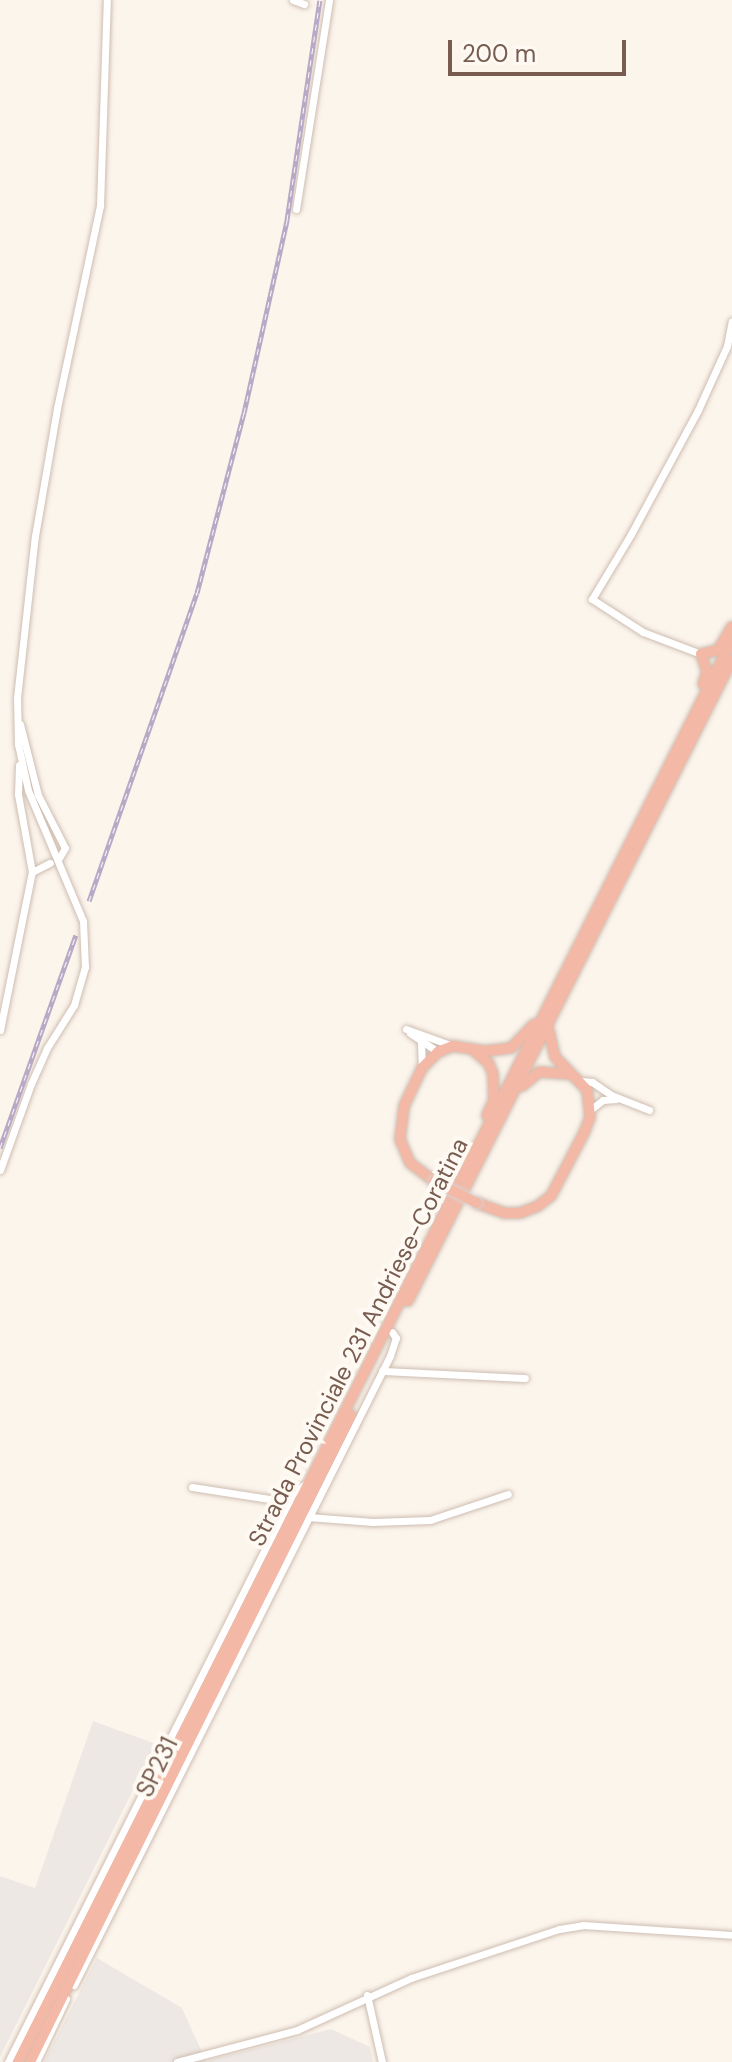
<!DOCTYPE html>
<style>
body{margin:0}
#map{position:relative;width:732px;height:2062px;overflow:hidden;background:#fcf5ec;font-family:"DM Sans",sans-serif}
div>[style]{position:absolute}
.industrial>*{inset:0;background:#eee8e4}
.roads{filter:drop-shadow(0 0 2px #cebdb1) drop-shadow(0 0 2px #cebdb1)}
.minor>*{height:7px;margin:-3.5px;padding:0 3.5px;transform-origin:3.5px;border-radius:3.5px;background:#fff}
.highway>*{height:10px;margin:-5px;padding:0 5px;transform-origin:5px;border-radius:5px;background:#f3b8a6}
.rail>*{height:5px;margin-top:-2.5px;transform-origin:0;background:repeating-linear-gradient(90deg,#fef9f3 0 6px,#b8a9c7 0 12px);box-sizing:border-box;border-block:2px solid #b8a9c7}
.bridges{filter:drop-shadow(0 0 2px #d9d1ce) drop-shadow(0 0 2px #d9d1ce)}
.highway-bridge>*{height:10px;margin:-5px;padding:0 5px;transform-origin:5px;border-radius:5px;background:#f3b8a6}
span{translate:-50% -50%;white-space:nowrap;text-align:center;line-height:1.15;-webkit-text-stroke:8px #fef9f3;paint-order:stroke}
.street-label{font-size:24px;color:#775c4f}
.scale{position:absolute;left:448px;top:40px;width:178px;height:36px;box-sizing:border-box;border:4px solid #775c4f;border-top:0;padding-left:10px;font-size:24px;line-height:28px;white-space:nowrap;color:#775c4f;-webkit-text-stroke:6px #fef9f3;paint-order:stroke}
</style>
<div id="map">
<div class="industrial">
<i style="clip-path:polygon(93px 1721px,156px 1744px,0 2057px,0 1876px,35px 1888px)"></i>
<i style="clip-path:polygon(97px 1958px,182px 2008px,206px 2061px,331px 2029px,370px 2047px,373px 2062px,44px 2062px)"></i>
</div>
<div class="roads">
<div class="minor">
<i style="left:293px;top:0;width:12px;rotate:20deg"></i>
<i style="left:296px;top:209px;width:212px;rotate:-81deg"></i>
<i style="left:701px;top:654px;width:62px;rotate:-159.2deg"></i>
<i style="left:643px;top:632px;width:61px;rotate:-147.1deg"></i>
<i style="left:592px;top:599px;width:76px;rotate:-59deg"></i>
<i style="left:631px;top:534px;width:141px;rotate:-61.6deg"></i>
<i style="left:698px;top:410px;width:70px;rotate:-65.6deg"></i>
<i style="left:727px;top:346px;width:25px;rotate:-79deg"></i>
<i style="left:20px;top:724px;width:73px;rotate:75.8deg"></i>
<i style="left:38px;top:795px;width:59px;rotate:63deg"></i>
<i style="left:65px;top:848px;width:12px;rotate:121deg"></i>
<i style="left:32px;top:872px;width:20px;rotate:-27deg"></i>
<i style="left:406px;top:1029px;width:50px;rotate:19.9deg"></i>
<i style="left:0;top:1030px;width:161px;rotate:-78.6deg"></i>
<i style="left:32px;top:872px;width:79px;rotate:-100.2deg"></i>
<i style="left:18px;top:794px;width:29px;rotate:-88deg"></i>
<i style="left:410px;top:1033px;width:34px;rotate:34deg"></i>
<i style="left:421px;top:1042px;width:25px;rotate:88deg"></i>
<i style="left:581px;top:1081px;width:11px;rotate:5deg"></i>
<i style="left:592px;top:1082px;width:23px;rotate:34deg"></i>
<i style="left:611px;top:1095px;width:41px;rotate:21.5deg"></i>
<i style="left:590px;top:1110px;width:16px;rotate:-38deg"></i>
<i style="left:603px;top:1100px;width:13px;rotate:-4deg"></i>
<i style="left:0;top:1170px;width:91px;rotate:-70.2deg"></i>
<i style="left:31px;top:1084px;width:39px;rotate:-66deg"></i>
<i style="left:47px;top:1048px;width:51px;rotate:-57.9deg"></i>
<i style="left:74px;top:1005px;width:40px;rotate:-74deg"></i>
<i style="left:85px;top:967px;width:46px;rotate:-92.5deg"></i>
<i style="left:83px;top:921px;width:142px;rotate:-112.8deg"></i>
<i style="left:28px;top:790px;width:47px;rotate:-102.3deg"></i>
<i style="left:18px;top:744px;width:46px;rotate:-91.2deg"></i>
<i style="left:17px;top:698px;width:163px;rotate:-83.7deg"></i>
<i style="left:35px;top:536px;width:130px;rotate:-80.2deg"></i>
<i style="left:57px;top:408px;width:207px;rotate:-78deg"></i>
<i style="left:100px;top:206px;width:206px;rotate:-88.1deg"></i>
<i style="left:382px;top:1371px;width:143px;rotate:2.8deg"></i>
<i style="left:192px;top:1487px;width:98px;rotate:8.8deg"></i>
<i style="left:308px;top:1517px;width:65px;rotate:4.4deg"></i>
<i style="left:373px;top:1522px;width:57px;rotate:-2deg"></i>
<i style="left:430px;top:1520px;width:82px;rotate:-18.4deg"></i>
<i style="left:74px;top:1985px;width:704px;rotate:-63.33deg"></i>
<i style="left:390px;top:1356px;width:19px;rotate:-72deg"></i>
<i style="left:396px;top:1338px;width:7px;rotate:-124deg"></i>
<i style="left:367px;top:1995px;width:69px;rotate:77.4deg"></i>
<i style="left:8px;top:2062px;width:636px;rotate:-63.39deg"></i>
<i style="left:293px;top:1493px;width:19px;rotate:-36deg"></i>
<i style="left:36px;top:2062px;width:70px;rotate:-64.5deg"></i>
<i style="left:177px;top:2062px;width:124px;rotate:-14.9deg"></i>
<i style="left:297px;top:2030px;width:125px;rotate:-24.5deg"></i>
<i style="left:411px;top:1978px;width:156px;rotate:-18.3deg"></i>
<i style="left:559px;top:1929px;width:24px;rotate:-9deg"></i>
<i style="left:583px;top:1925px;width:149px;rotate:3.8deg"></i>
</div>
<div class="highway">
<i style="left:703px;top:684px;width:13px;rotate:-72deg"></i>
<i style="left:707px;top:672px;width:19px;rotate:-108deg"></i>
<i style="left:701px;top:654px;width:17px;rotate:-13deg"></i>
<i style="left:718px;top:650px;width:27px;rotate:-59deg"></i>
<i style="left:472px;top:1049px;width:23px;rotate:41deg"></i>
<i style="left:489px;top:1064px;width:11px;rotate:68deg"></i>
<i style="left:493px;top:1074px;width:26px;rotate:88deg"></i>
<i style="left:494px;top:1100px;width:17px;rotate:115deg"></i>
<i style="left:522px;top:1086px;width:22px;rotate:-39deg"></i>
<i style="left:539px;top:1072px;width:29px;rotate:4deg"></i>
<i style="left:434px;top:1181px;width:30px;rotate:-143deg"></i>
<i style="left:410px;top:1163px;width:26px;rotate:-113deg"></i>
<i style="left:400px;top:1139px;width:33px;rotate:-83deg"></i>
<i style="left:404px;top:1106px;width:42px;rotate:-64.7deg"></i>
<i style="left:422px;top:1068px;width:23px;rotate:-45deg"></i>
<i style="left:438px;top:1052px;width:16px;rotate:-22deg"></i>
<i style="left:453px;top:1046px;width:33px;rotate:9deg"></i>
<i style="left:486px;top:1051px;width:25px;rotate:-7deg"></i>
<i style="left:511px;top:1048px;width:33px;rotate:-46deg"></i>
<i style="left:477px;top:1203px;width:30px;rotate:20deg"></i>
<i style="left:505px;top:1213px;width:15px"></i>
<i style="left:520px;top:1213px;width:19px;rotate:-21deg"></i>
<i style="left:538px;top:1206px;width:16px;rotate:-38deg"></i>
<i style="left:551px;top:1196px;width:71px;rotate:-62.4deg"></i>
<i style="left:584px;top:1133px;width:17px;rotate:-69deg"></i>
<i style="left:590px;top:1117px;width:27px;rotate:-96deg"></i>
<i style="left:587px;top:1090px;width:46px;rotate:-134.1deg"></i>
<i style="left:555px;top:1057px;width:27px;rotate:-103deg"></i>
<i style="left:408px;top:1301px;width:718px;rotate:-63.19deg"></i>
<i style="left:18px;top:2062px;width:1591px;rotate:-63.34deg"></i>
<i style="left:30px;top:2062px;width:722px;rotate:-63.61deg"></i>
</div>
</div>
<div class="rail">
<i style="left:89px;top:901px;width:326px;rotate:-70.7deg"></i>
<i style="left:197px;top:593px;width:186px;rotate:-75.4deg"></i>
<i style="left:244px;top:413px;width:198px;rotate:-77.4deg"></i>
<i style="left:287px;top:220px;width:222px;rotate:-81.5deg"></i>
<i style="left:0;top:1148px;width:226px;rotate:-70.4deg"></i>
</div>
<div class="bridges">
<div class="highway-bridge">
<i style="left:434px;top:1181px;width:48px;rotate:27.1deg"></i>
</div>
</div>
<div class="street-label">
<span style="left:358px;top:1342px;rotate:-63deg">Strada Provinciale 231 Andriese-Coratina</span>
<span style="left:157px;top:1767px;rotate:-64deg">SP231</span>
</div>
<div class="scale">200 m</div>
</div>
